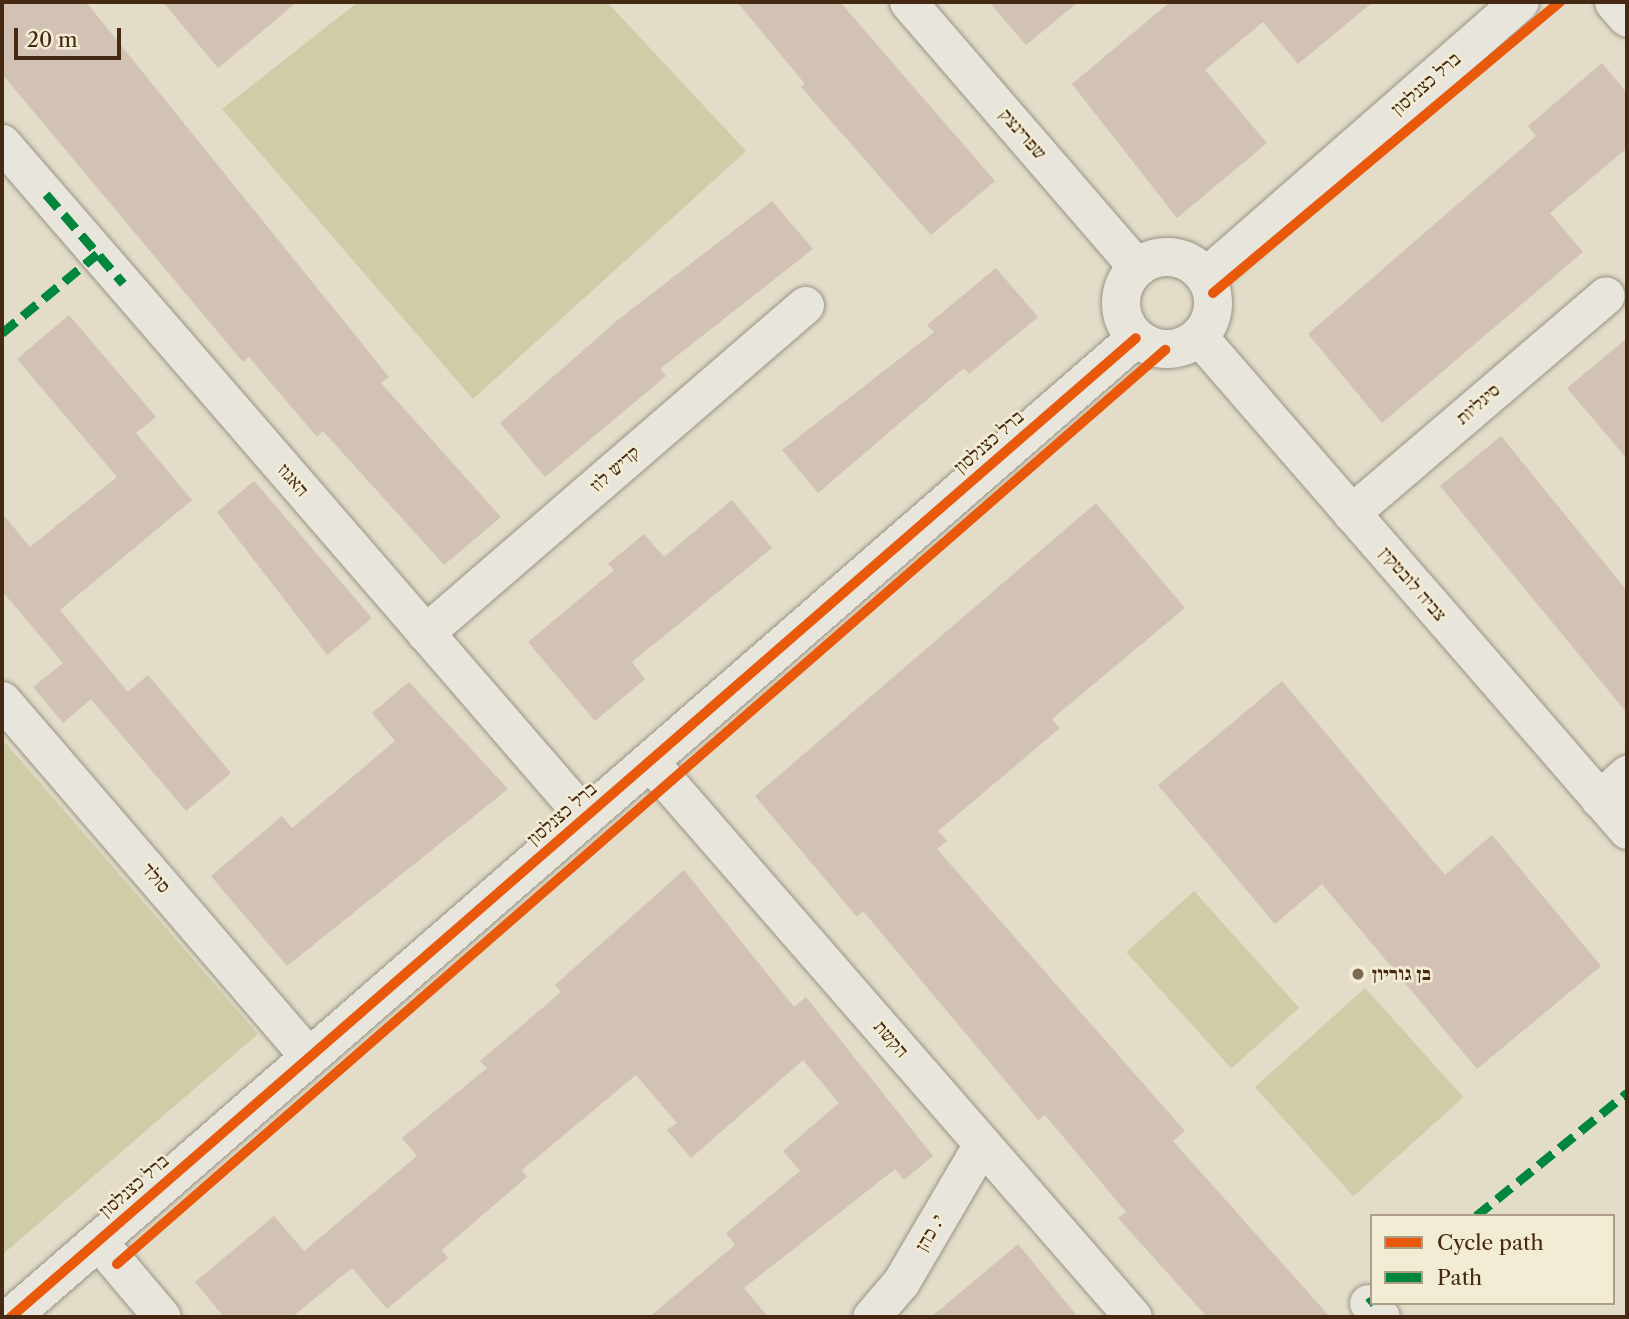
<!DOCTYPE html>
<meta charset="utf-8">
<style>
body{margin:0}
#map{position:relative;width:1629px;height:1319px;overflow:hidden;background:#e2dcc8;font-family:"Libre Caslon Text","Frank Ruhl Libre",serif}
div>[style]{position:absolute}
.green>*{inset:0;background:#cecda8;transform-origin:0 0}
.building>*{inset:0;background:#d1c2b3}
.roads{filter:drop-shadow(0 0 2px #9a9385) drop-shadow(0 0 2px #9a9385)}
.street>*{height:37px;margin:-18.5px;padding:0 18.5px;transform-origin:18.5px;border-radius:18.5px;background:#e8e5dc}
.secondary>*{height:38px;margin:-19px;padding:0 19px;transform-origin:19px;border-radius:19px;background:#e8e5dc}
.secondary>.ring{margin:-19px;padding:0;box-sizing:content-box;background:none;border:38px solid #e8e5dc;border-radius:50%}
.quiet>*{height:9px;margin-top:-4.5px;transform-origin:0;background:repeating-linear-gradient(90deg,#00873e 0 18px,transparent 0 27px)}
.cycleway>*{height:10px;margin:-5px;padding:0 5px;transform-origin:5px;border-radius:5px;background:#e8590c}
.dots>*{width:19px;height:19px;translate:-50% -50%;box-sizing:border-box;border:4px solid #f3ecd5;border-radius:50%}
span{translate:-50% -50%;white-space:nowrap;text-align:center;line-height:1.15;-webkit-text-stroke:5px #f3ecd5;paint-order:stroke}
.street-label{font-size:19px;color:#462912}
.poi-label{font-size:19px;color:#462912;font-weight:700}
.left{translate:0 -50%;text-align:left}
.frame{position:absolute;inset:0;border:4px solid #462912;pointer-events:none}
.legend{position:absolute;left:1370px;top:1214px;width:245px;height:91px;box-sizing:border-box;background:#f3ecd5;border:2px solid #ae9e87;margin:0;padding:9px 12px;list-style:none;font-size:21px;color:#462912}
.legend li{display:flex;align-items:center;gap:14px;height:35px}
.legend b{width:35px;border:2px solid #ae9e87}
.scale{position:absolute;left:14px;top:28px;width:107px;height:32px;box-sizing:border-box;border:4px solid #462912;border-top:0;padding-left:9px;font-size:21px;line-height:24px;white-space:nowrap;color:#462912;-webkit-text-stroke:5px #f3ecd5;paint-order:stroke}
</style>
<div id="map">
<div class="green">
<i style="clip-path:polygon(358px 2px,607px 2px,746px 151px,473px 399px,222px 109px)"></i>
<i style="clip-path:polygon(2px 739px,258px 1034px,2px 1255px)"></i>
<i style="left:1194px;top:891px;width:157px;height:91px;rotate:48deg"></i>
<i style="left:1365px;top:988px;width:147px;height:148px;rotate:48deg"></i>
</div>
<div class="building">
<i style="clip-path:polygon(2px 2px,86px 2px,389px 377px,381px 383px,501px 517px,444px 565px,323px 431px,317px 437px,249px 357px,243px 362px,2px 74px)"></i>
<i style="clip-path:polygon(163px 2px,297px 2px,218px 68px)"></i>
<i style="clip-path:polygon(737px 2px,840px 2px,995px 181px,931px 235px,801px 87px,805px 84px)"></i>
<i style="clip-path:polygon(989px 2px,1078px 2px,1026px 45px)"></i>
<i style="clip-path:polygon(1170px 2px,1373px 2px,1298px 64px,1263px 22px,1205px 70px,1267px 143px,1177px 218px,1072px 84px)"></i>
<i style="clip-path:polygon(1602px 63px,1627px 93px,1627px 148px,1550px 213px,1583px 252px,1382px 423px,1308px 334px,1536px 136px,1528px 126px)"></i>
<i style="clip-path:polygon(772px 201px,813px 249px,660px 369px,666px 376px,545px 477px,500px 423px,619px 319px)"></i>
<i style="clip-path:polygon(996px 268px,1038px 317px,969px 374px,964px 368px,818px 493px,782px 450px,934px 332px,927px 325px)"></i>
<i style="clip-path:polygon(69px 315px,156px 417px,136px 433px,192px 500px,60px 610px,128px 692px,148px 675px,231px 773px,186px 811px,91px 699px,63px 723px,33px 687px,63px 663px,2px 591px,2px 513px,30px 547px,117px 477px,17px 359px)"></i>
<i style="clip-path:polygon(1627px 338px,1627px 459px,1567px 388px)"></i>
<i style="clip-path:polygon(1501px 436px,1627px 591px,1627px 713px,1440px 486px)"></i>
<i style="clip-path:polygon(254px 481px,372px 618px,327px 655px,217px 512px)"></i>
<i style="clip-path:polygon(732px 500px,772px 548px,632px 662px,645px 679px,595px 721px,528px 642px,614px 570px,608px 564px,644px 534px,664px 557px)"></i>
<i style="clip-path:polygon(1096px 503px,1185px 608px,1052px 719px,1060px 728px,938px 831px,947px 841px,937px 849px,1185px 1131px,1173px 1141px,1330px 1317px,1207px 1317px,1118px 1218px,1126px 1212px,1045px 1115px,1038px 1120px,863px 911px,857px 917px,755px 796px)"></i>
<i style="clip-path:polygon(1282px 681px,1445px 875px,1492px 835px,1601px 966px,1477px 1069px,1322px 884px,1275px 924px,1158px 785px)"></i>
<i style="clip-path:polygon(409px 682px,508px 789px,287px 966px,211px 876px,282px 816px,292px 828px,395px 741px,372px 713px)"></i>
<i style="clip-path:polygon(684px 870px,794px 1007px,806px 997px,933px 1156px,904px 1180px,895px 1169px,744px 1288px,768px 1317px,649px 1317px,735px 1245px,726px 1233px,800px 1171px,783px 1151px,839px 1103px,803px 1060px,691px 1158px,667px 1130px,677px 1123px,636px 1075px,522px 1170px,527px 1177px,442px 1250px,448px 1258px,387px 1309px,352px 1268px,292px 1317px,224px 1317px,195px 1282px,274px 1216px,304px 1251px,417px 1156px,402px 1138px,487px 1068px,480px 1061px,561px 992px,555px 985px)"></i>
<i style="clip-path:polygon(1018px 1244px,1078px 1317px,931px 1317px)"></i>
</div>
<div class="roads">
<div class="street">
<i style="left:908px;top:2px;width:350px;rotate:49.2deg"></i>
<i style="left:1613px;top:2px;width:21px;rotate:49deg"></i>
<i style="left:2px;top:143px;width:891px;rotate:49.14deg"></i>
<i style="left:1199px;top:337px;width:653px;rotate:49.04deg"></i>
<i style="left:1351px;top:513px;width:335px;rotate:-40.5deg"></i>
<i style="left:425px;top:633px;width:502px;rotate:-40.8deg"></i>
<i style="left:2px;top:700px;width:471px;rotate:49.3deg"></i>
<i style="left:649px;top:761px;width:737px;rotate:48.96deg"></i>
<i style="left:1599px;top:799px;width:38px;rotate:-42deg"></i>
<i style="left:98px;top:1241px;width:99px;rotate:49.9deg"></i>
<i style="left:1368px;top:1303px;width:19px;rotate:47deg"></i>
<i style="left:871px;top:1317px;width:46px;rotate:-49.4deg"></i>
<i style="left:901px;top:1282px;width:160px;rotate:-59.6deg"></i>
</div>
<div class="secondary">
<i class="ring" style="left:1121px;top:257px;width:54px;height:54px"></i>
<i style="left:1206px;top:277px;width:417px;rotate:-41.2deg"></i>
<i style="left:11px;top:1317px;width:1491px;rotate:-41.03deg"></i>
</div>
</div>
<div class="quiet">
<i style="left:46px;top:194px;width:118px;rotate:49.1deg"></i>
<i style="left:2px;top:333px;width:124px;rotate:-39.7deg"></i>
<i style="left:1476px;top:1216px;width:195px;rotate:-39.2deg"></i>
<i style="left:1368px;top:1303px;width:5px;rotate:-37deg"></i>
</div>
<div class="cycleway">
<i style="left:1213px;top:293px;width:453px;rotate:-40deg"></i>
<i style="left:117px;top:1264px;width:1391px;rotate:-41.09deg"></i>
<i style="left:11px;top:1317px;width:1491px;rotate:-41.03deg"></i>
</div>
<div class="dots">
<i style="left:1358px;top:974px;background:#7d6852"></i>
</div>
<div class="street-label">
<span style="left:1426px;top:84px;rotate:-41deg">ברל כצנלסון</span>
<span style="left:1023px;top:134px;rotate:49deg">שפרינצק</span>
<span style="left:1478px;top:404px;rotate:-41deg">סיגליות</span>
<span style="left:989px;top:442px;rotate:-41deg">ברל כצנלסון</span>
<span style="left:615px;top:469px;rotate:-41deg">קדיש לוז</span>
<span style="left:293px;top:480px;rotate:49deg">האגוז</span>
<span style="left:1413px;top:584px;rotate:49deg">צביה לובטקין</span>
<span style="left:562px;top:814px;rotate:-41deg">ברל כצנלסון</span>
<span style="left:156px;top:878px;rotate:49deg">סולד</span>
<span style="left:891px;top:1039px;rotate:49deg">הקשת</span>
<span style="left:134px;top:1186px;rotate:-41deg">ברל כצנלסון</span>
<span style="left:930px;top:1233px;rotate:-60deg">י. כהן</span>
</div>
<div class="poi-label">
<span class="left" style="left:1372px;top:974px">בן גוריון</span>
</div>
<div class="frame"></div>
<ul class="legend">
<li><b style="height:9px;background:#e8590c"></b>Cycle path</li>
<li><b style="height:9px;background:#00873e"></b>Path</li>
</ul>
<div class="scale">20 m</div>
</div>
